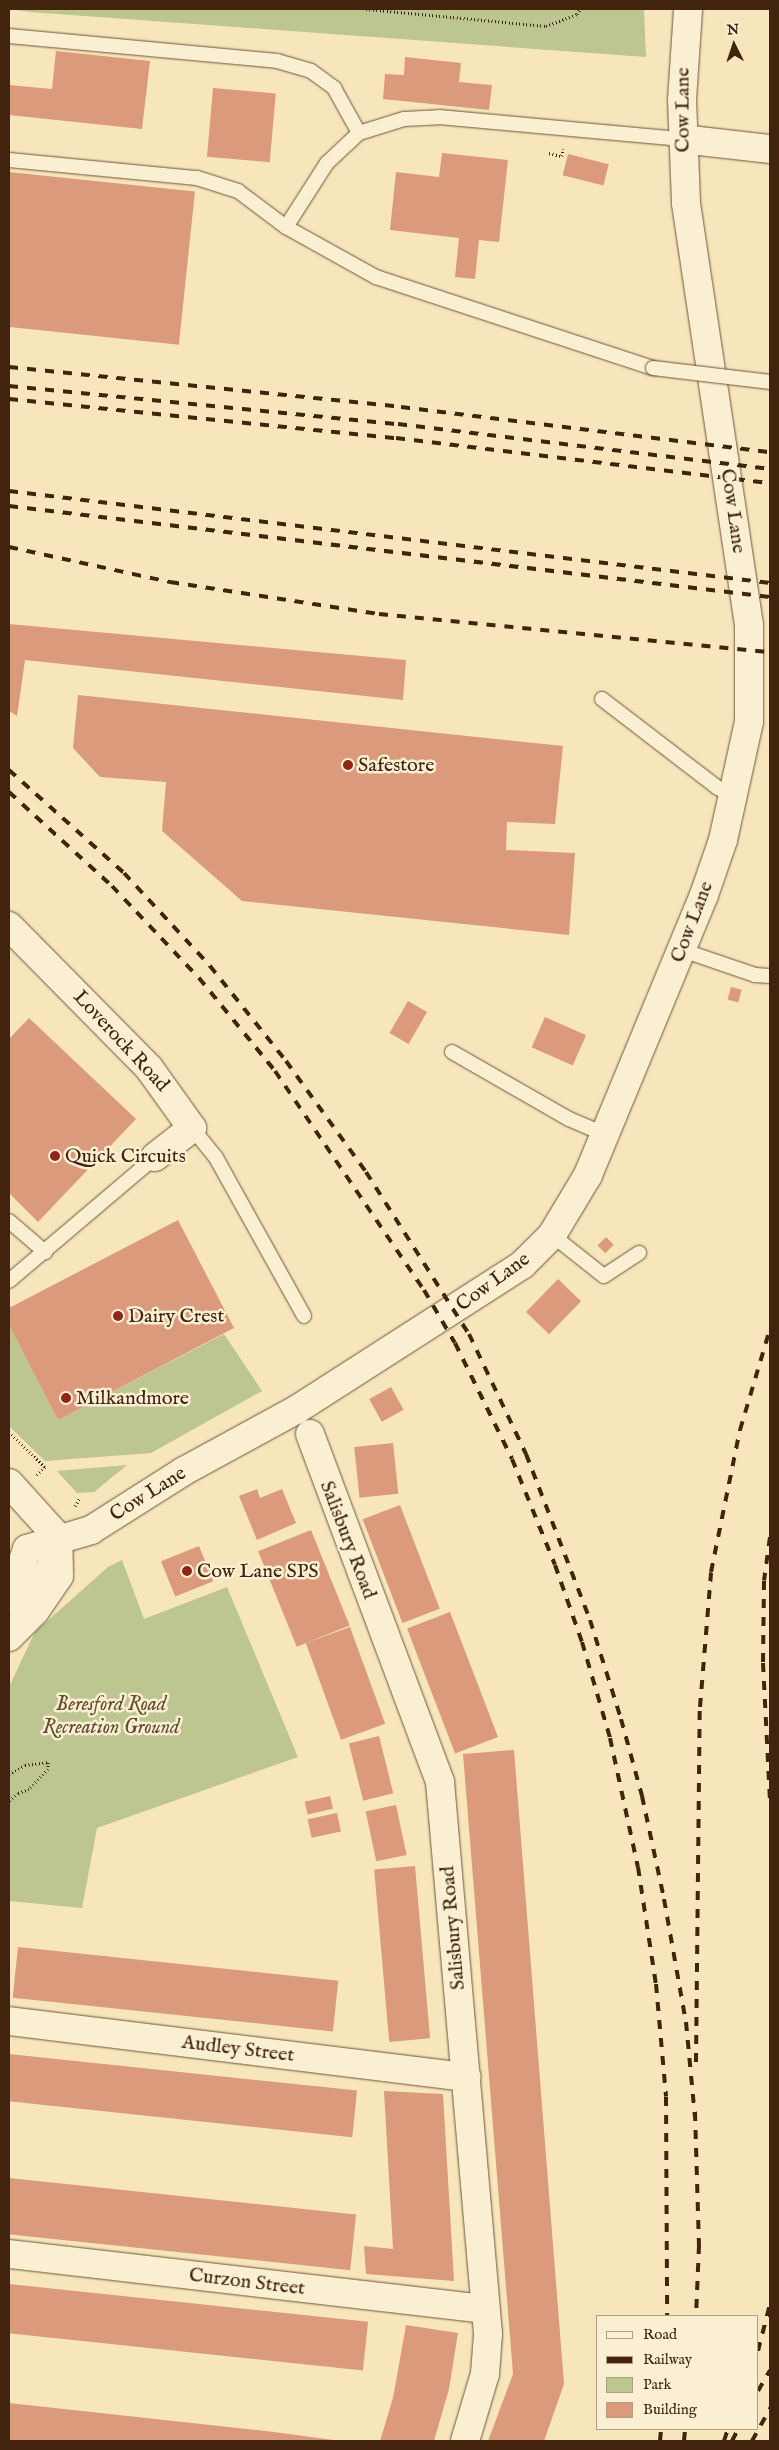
<!DOCTYPE html>
<style>
body{margin:0}
#map{position:relative;width:779px;height:2450px;overflow:hidden;background:#f7e6bb;font-family:"IM FELL English",serif}
div>[style]{position:absolute}
.green>*{inset:0;background:#bdc590}
.building>*{inset:0;background:#db9a7c;transform-origin:0 0}
.path>*{height:3px;margin-top:-1.5px;transform-origin:0;background:repeating-linear-gradient(90deg,#42230e 0 1px,transparent 0 3.5px)}
.roads{filter:drop-shadow(0 0 1px #6f5439) drop-shadow(0 0 1px #6f5439)}
.lane>*{height:14px;margin:-7px;padding:0 7px;transform-origin:7px;border-radius:7px;background:#faefd3}
.street>*{height:28px;margin:-14px;padding:0 14px;transform-origin:14px;border-radius:14px;background:#faefd3}
.secondary>*{height:28px;margin:-14px;padding:0 14px;transform-origin:14px;border-radius:14px;background:#faefd3}
.rail>*{height:4px;margin-top:-2px;transform-origin:0;background:repeating-linear-gradient(90deg,#42230e 0 9px,transparent 0 18px)}
.bridges{filter:drop-shadow(0 0 1px #6f5439) drop-shadow(0 0 1px #6f5439)}
.lane-bridge>*{height:14px;margin:-7px;padding:0 7px;transform-origin:7px;border-radius:7px;background:#faefd3}
.dots>*{width:14px;height:14px;translate:-50% -50%;box-sizing:border-box;border:2px solid #faefd3;border-radius:50%}
span{translate:-50% -50%;white-space:nowrap;text-align:center;line-height:1.15;-webkit-text-stroke:5px #faefd3;paint-order:stroke}
.street-label{font-size:20px;color:#42230e}
.poi-label{font-size:20px;color:#42230e}
.left{translate:0 -50%;text-align:left}
.park-label{font-size:20px;color:#614c2e;font-style:italic}
.frame{position:absolute;inset:0;border:10px solid #42230e;pointer-events:none}
.legend{position:absolute;left:596px;top:2315px;width:162px;height:115px;box-sizing:border-box;background:#faefd3;border:1px solid #b09d84;margin:0;padding:6px 9px;list-style:none;font-size:15px;color:#42230e}
.legend li{display:flex;align-items:center;gap:10px;height:25px}
.legend b{width:25px;border:1px solid #b09d84}
.north{position:absolute;left:709px;top:20px;width:50px;height:50px;-webkit-text-stroke:4px #faefd3;paint-order:stroke;rotate:356deg;font-size:14px;font-weight:700;line-height:20px;text-align:center;color:#42230e}
.north::after{content:'';display:block;margin:auto;width:18px;height:22px;background:#42230e;clip-path:polygon(50% 0,100% 100%,50% 72%,0 100%)}
</style>
<div id="map">
<div class="green">
<i style="clip-path:polygon(9px 9px,644px 9px,646px 57px,30px 12px)"></i>
<i style="clip-path:polygon(9px 1325px,58px 1420px,224px 1334px,262px 1391px,151px 1453px,45px 1461px,9px 1426px)"></i>
<i style="clip-path:polygon(127px 1465px,94px 1492px,77px 1493px,57px 1471px)"></i>
<i style="clip-path:polygon(122px 1560px,144px 1619px,227px 1587px,298px 1757px,97px 1828px,82px 1908px,9px 1901px,9px 1687px,35px 1632px,108px 1567px)"></i>
</div>
<div class="building">
<i style="clip-path:polygon(56px 51px,150px 61px,142px 129px,9px 115px,9px 85px,52px 89px)"></i>
<i style="clip-path:polygon(405px 57px,461px 63px,459px 82px,492px 85px,489px 110px,383px 99px,385px 74px,404px 75px)"></i>
<i style="left:213px;top:88px;width:63px;height:69px;rotate:5deg"></i>
<i style="clip-path:polygon(442px 153px,508px 160px,499px 242px,479px 240px,475px 279px,455px 277px,459px 238px,390px 230px,396px 172px,439px 177px)"></i>
<i style="left:568px;top:154px;width:42px;height:22px;rotate:14deg"></i>
<i style="left:9px;top:172px;width:187px;height:154px;rotate:6deg"></i>
<i style="clip-path:polygon(9px 624px,406px 660px,403px 700px,25px 660px,17px 716px,9px 711px)"></i>
<i style="clip-path:polygon(78px 695px,563px 746px,555px 824px,507px 822px,506px 850px,575px 853px,569px 935px,242px 901px,162px 831px,166px 782px,100px 777px,73px 748px)"></i>
<i style="left:731px;top:987px;width:11px;height:13px;rotate:15deg"></i>
<i style="left:408px;top:1001px;width:22px;height:37px;rotate:30deg"></i>
<i style="left:545px;top:1017px;width:45px;height:33px;rotate:24deg"></i>
<i style="clip-path:polygon(29px 1018px,136px 1119px,38px 1222px,9px 1193px,9px 1039px)"></i>
<i style="clip-path:polygon(178px 1220px,234px 1328px,58px 1420px,9px 1325px,9px 1308px)"></i>
<i style="left:606px;top:1237px;width:11px;height:12px;rotate:45deg"></i>
<i style="left:558px;top:1279px;width:32px;height:46px;rotate:44deg"></i>
<i style="left:391px;top:1387px;width:26px;height:25px;rotate:61deg"></i>
<i style="left:393px;top:1443px;width:51px;height:39px;rotate:84deg"></i>
<i style="clip-path:polygon(257px 1489px,260px 1498px,282px 1489px,296px 1523px,257px 1540px,239px 1496px)"></i>
<i style="left:400px;top:1505px;width:111px;height:40px;rotate:69deg"></i>
<i style="left:311px;top:1530px;width:103px;height:57px;rotate:68deg"></i>
<i style="left:199px;top:1546px;width:38px;height:41px;rotate:68deg"></i>
<i style="left:450px;top:1612px;width:134px;height:46px;rotate:69deg"></i>
<i style="left:350px;top:1627px;width:103px;height:47px;rotate:70deg"></i>
<i style="left:379px;top:1736px;width:59px;height:31px;rotate:76deg"></i>
<i style="clip-path:polygon(514px 1750px,564px 2384px,544px 2441px,488px 2441px,513px 2374px,463px 1754px)"></i>
<i style="left:330px;top:1796px;width:13px;height:26px;rotate:77deg"></i>
<i style="left:396px;top:1805px;width:51px;height:31px;rotate:78deg"></i>
<i style="left:337px;top:1813px;width:19px;height:30px;rotate:78deg"></i>
<i style="left:415px;top:1866px;width:173px;height:41px;rotate:85deg"></i>
<i style="left:18px;top:1947px;width:322px;height:51px;rotate:6deg"></i>
<i style="left:9px;top:2054px;width:350px;height:47px;rotate:6deg"></i>
<i style="clip-path:polygon(384px 2091px,443px 2094px,454px 2281px,366px 2274px,364px 2246px,393px 2249px)"></i>
<i style="left:9px;top:2178px;width:349px;height:56px;rotate:6deg"></i>
<i style="left:9px;top:2284px;width:361px;height:49px;rotate:6deg"></i>
<i style="clip-path:polygon(406px 2325px,458px 2333px,449px 2389px,434px 2441px,380px 2441px,393px 2398px)"></i>
<i style="clip-path:polygon(9px 2403px,274px 2432px,341px 2441px,9px 2441px)"></i>
</div>
<div class="path">
<i style="left:366px;top:9px;width:181px;rotate:5.4deg"></i>
<i style="left:546px;top:26px;width:33px;rotate:-21deg"></i>
<i style="left:577px;top:14px;width:6px;rotate:-59deg"></i>
<i style="left:549px;top:153px;width:13px;rotate:13deg"></i>
<i style="left:562px;top:156px;width:7px;rotate:-82deg"></i>
<i style="left:9px;top:1432px;width:50px;rotate:44.2deg"></i>
<i style="left:45px;top:1467px;width:12px;rotate:138deg"></i>
<i style="left:75px;top:1506px;width:9px;rotate:-58deg"></i>
<i style="left:9px;top:1774px;width:18px;rotate:-29deg"></i>
<i style="left:25px;top:1765px;width:23px;rotate:-7deg"></i>
<i style="left:48px;top:1762px;width:7px;rotate:90deg"></i>
<i style="left:48px;top:1769px;width:28px;rotate:134deg"></i>
<i style="left:29px;top:1789px;width:12px;rotate:160deg"></i>
<i style="left:18px;top:1793px;width:12px;rotate:138deg"></i>
</div>
<div class="roads">
<div class="lane">
<i style="left:9px;top:36px;width:269px;rotate:5.3deg"></i>
<i style="left:277px;top:61px;width:35px;rotate:16deg"></i>
<i style="left:311px;top:71px;width:29px;rotate:36deg"></i>
<i style="left:334px;top:88px;width:51px;rotate:60.9deg"></i>
<i style="left:9px;top:160px;width:189px;rotate:5.5deg"></i>
<i style="left:197px;top:178px;width:43px;rotate:17.6deg"></i>
<i style="left:238px;top:191px;width:60px;rotate:36.9deg"></i>
<i style="left:286px;top:227px;width:103px;rotate:29.1deg"></i>
<i style="left:376px;top:277px;width:292px;rotate:18.2deg"></i>
<i style="left:286px;top:227px;width:76px;rotate:-57.4deg"></i>
<i style="left:327px;top:163px;width:44px;rotate:-43.2deg"></i>
<i style="left:359px;top:133px;width:47px;rotate:-17.3deg"></i>
<i style="left:404px;top:119px;width:35px;rotate:-3deg"></i>
<i style="left:439px;top:117px;width:244px;rotate:5.2deg"></i>
<i style="left:602px;top:699px;width:146px;rotate:37.5deg"></i>
<i style="left:718px;top:788px;width:18px;rotate:27deg"></i>
<i style="left:682px;top:950px;width:77px;rotate:18.9deg"></i>
<i style="left:755px;top:975px;width:15px;rotate:4deg"></i>
<i style="left:452px;top:1052px;width:135px;rotate:29.8deg"></i>
<i style="left:569px;top:1119px;width:39px;rotate:23deg"></i>
<i style="left:192px;top:1128px;width:36px;rotate:51deg"></i>
<i style="left:215px;top:1156px;width:183px;rotate:60.9deg"></i>
<i style="left:9px;top:1221px;width:48px;rotate:40.7deg"></i>
<i style="left:552px;top:1235px;width:66px;rotate:38.3deg"></i>
<i style="left:604px;top:1276px;width:42px;rotate:-33.3deg"></i>
<i style="left:9px;top:1281px;width:192px;rotate:-40.3deg"></i>
<i style="left:17px;top:1617px;width:79px;rotate:-62.8deg"></i>
</div>
<div class="street">
<i style="left:682px;top:139px;width:89px;rotate:6.5deg"></i>
<i style="left:9px;top:926px;width:199px;rotate:45.4deg"></i>
<i style="left:149px;top:1068px;width:74px;rotate:54.4deg"></i>
<i style="left:192px;top:1128px;width:47px;rotate:141.9deg"></i>
<i style="left:310px;top:1434px;width:371px;rotate:69.5deg"></i>
<i style="left:440px;top:1782px;width:554px;rotate:85.03deg"></i>
<i style="left:488px;top:2334px;width:40px;rotate:94.3deg"></i>
<i style="left:485px;top:2374px;width:70px;rotate:106.6deg"></i>
<i style="left:9px;top:2021px;width:461px;rotate:7deg"></i>
<i style="left:9px;top:2254px;width:479px;rotate:6.6deg"></i>
</div>
<div class="secondary">
<i style="left:9px;top:1483px;width:73px;rotate:47.8deg"></i>
<i style="left:9px;top:1601px;width:55px;rotate:-70.9deg"></i>
<i style="left:27px;top:1549px;width:67px;rotate:-16.5deg"></i>
<i style="left:91px;top:1530px;width:110px;rotate:-32.4deg"></i>
<i style="left:184px;top:1471px;width:128px;rotate:-28.6deg"></i>
<i style="left:296px;top:1410px;width:269px;rotate:-32.7deg"></i>
<i style="left:522px;top:1265px;width:42px;rotate:-45deg"></i>
<i style="left:552px;top:1235px;width:70px;rotate:-59deg"></i>
<i style="left:588px;top:1175px;width:303px;rotate:-67.5deg"></i>
<i style="left:704px;top:895px;width:58px;rotate:-70.9deg"></i>
<i style="left:723px;top:840px;width:121px;rotate:-77.6deg"></i>
<i style="left:749px;top:722px;width:97px;rotate:-90deg"></i>
<i style="left:749px;top:625px;width:427px;rotate:-98.5deg"></i>
<i style="left:686px;top:203px;width:103px;rotate:-92.2deg"></i>
<i style="left:682px;top:100px;width:91px;rotate:-86.2deg"></i>
<i style="left:9px;top:1637px;width:37px;rotate:-45deg"></i>
<i style="left:35px;top:1611px;width:42px;rotate:-55.6deg"></i>
<i style="left:59px;top:1576px;width:39px;rotate:-91deg"></i>
</div>
</div>
<div class="rail">
<i style="left:9px;top:367px;width:394px;rotate:5.8deg"></i>
<i style="left:401px;top:407px;width:372px;rotate:7deg"></i>
<i style="left:9px;top:386px;width:391px;rotate:5.6deg"></i>
<i style="left:398px;top:424px;width:375px;rotate:6.9deg"></i>
<i style="left:9px;top:399px;width:389px;rotate:5.8deg"></i>
<i style="left:396px;top:438px;width:377px;rotate:6.9deg"></i>
<i style="left:9px;top:491px;width:767px;rotate:6.89deg"></i>
<i style="left:9px;top:506px;width:766px;rotate:6.82deg"></i>
<i style="left:9px;top:547px;width:165px;rotate:12.3deg"></i>
<i style="left:170px;top:582px;width:211px;rotate:8.7deg"></i>
<i style="left:379px;top:614px;width:393px;rotate:5.6deg"></i>
<i style="left:9px;top:770px;width:154px;rotate:41.8deg"></i>
<i style="left:124px;top:873px;width:127px;rotate:47.2deg"></i>
<i style="left:210px;top:966px;width:122px;rotate:51.3deg"></i>
<i style="left:286px;top:1061px;width:137px;rotate:54.2deg"></i>
<i style="left:366px;top:1172px;width:192px;rotate:57.6deg"></i>
<i style="left:469px;top:1334px;width:133px;rotate:64.6deg"></i>
<i style="left:526px;top:1454px;width:178px;rotate:68.9deg"></i>
<i style="left:590px;top:1620px;width:104px;rotate:72.6deg"></i>
<i style="left:621px;top:1719px;width:80px;rotate:74.7deg"></i>
<i style="left:642px;top:1796px;width:105px;rotate:77.9deg"></i>
<i style="left:664px;top:1899px;width:125px;rotate:79.9deg"></i>
<i style="left:686px;top:2022px;width:96px;rotate:84.6deg"></i>
<i style="left:9px;top:792px;width:139px;rotate:42.4deg"></i>
<i style="left:112px;top:886px;width:127px;rotate:46.6deg"></i>
<i style="left:199px;top:978px;width:120px;rotate:50.7deg"></i>
<i style="left:275px;top:1071px;width:265px;rotate:55.8deg"></i>
<i style="left:424px;top:1290px;width:61px;rotate:59.7deg"></i>
<i style="left:455px;top:1343px;width:129px;rotate:63.8deg"></i>
<i style="left:512px;top:1459px;width:114px;rotate:67.9deg"></i>
<i style="left:555px;top:1565px;width:82px;rotate:70.7deg"></i>
<i style="left:582px;top:1642px;width:100px;rotate:73.7deg"></i>
<i style="left:610px;top:1738px;width:132px;rotate:77.8deg"></i>
<i style="left:638px;top:1867px;width:118px;rotate:81.3deg"></i>
<i style="left:656px;top:1984px;width:113px;rotate:84.9deg"></i>
<i style="left:666px;top:2097px;width:219px;rotate:89.7deg"></i>
<i style="left:770px;top:1537px;width:44px;rotate:97.8deg"></i>
<i style="left:764px;top:1581px;width:82px;rotate:90.7deg"></i>
<i style="left:763px;top:1663px;width:138px;rotate:87.1deg"></i>
<i style="left:696px;top:2062px;width:355px;rotate:-89.4deg"></i>
<i style="left:700px;top:1707px;width:135px;rotate:-85.3deg"></i>
<i style="left:711px;top:1572px;width:145px;rotate:-78.5deg"></i>
<i style="left:740px;top:1430px;width:105px;rotate:-73.5deg"></i>
<i style="left:695px;top:2112px;width:133px;rotate:88.3deg"></i>
<i style="left:699px;top:2245px;width:71px;rotate:92.4deg"></i>
<i style="left:758px;top:2351px;width:49px;rotate:-75.7deg"></i>
<i style="left:758px;top:2391px;width:24px;rotate:-60deg"></i>
<i style="left:660px;top:2441px;width:12px;rotate:-85deg"></i>
<i style="left:684px;top:2441px;width:12px;rotate:-85deg"></i>
<i style="left:724px;top:2441px;width:13px;rotate:-72deg"></i>
<i style="left:732px;top:2441px;width:13px;rotate:-63deg"></i>
<i style="left:752px;top:2441px;width:38px;rotate:-61deg"></i>
</div>
<div class="bridges">
<div class="lane-bridge">
<i style="left:653px;top:368px;width:118px;rotate:6.8deg"></i>
</div>
</div>
<div class="dots">
<i style="left:348px;top:765px;background:#8f2418"></i>
<i style="left:55px;top:1156px;background:#8f2418"></i>
<i style="left:118px;top:1316px;background:#8f2418"></i>
<i style="left:66px;top:1398px;background:#8f2418"></i>
<i style="left:187px;top:1571px;background:#8f2418"></i>
</div>
<div class="street-label">
<span style="left:683px;top:110px;rotate:-90deg">Cow Lane</span>
<span style="left:733px;top:511px;rotate:82deg">Cow Lane</span>
<span style="left:692px;top:922px;rotate:-69deg">Cow Lane</span>
<span style="left:121px;top:1041px;rotate:47deg">Loverock Road</span>
<span style="left:493px;top:1282px;rotate:-36deg">Cow Lane</span>
<span style="left:148px;top:1494px;rotate:-32deg">Cow Lane</span>
<span style="left:348px;top:1540px;rotate:69deg">Salisbury Road</span>
<span style="left:453px;top:1928px;rotate:-95deg">Salisbury Road</span>
<span style="left:238px;top:2049px;rotate:7deg">Audley Street</span>
<span style="left:247px;top:2282px;rotate:7deg">Curzon Street</span>
</div>
<div class="poi-label">
<span class="left" style="left:358px;top:765px">Safestore</span>
<span class="left" style="left:65px;top:1156px">Quick Circuits</span>
<span class="left" style="left:128px;top:1316px">Dairy Crest</span>
<span class="left" style="left:76px;top:1398px">Milkandmore</span>
<span class="left" style="left:197px;top:1571px">Cow Lane SPS</span>
</div>
<div class="park-label">
<span style="left:111px;top:1716px">Beresford Road<br>Recreation Ground</span>
</div>
<div class="frame"></div>
<ul class="legend">
<li><b style="height:6px;background:#faefd3"></b>Road</li>
<li><b style="height:6px;background:#42230e"></b>Railway</li>
<li><b style="height:14px;background:#bdc590"></b>Park</li>
<li><b style="height:14px;background:#db9a7c"></b>Building</li>
</ul>
<div class="north">N</div>
</div>
